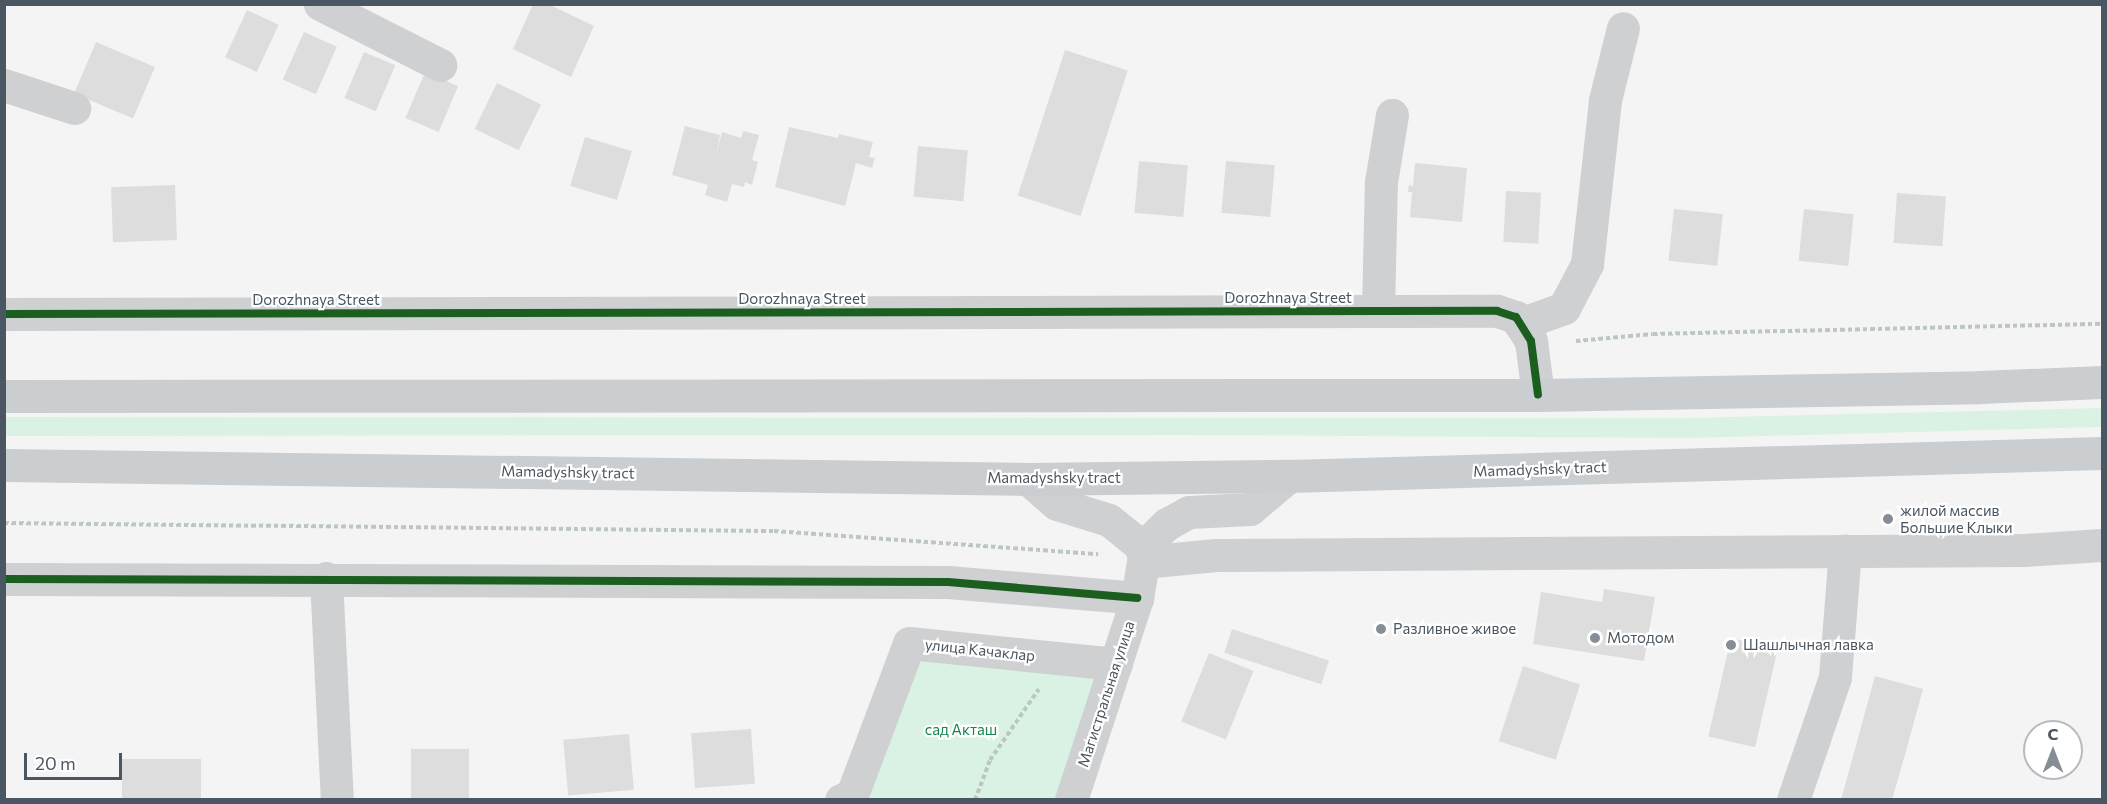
<!DOCTYPE html>
<meta charset="utf-8">
<style>
body{margin:0}
#map{position:relative;width:2107px;height:804px;overflow:hidden;background:#f4f4f4;font-family:Commissioner,sans-serif}
div>[style]{position:absolute}
.green>*{inset:0;background:#d9f2e3}
.building>*{inset:0;background:#ddddde;transform-origin:0 0}
.path>*{height:4px;margin-top:-2px;transform-origin:0;background:repeating-linear-gradient(90deg,#bcc7c4 0 4.5px,transparent 0 7.5px)}
.minor>*{height:33px;margin:-16.5px;padding:0 16.5px;transform-origin:16.5px;border-radius:16.5px;background:#ced0d2}
.major>*{height:33px;margin:-16.5px;padding:0 16.5px;transform-origin:16.5px;border-radius:16.5px;background:#caced1}
.cycleway>*{height:8px;margin:-4px;padding:0 4px;transform-origin:4px;border-radius:4px;background:#1b5e20}
.dots>*{width:16px;height:16px;translate:-50% -50%;box-sizing:border-box;border:3px solid #fff;border-radius:50%}
span{translate:-50% -50%;white-space:nowrap;text-align:center;line-height:1.15;-webkit-text-stroke:4.5px #fff;paint-order:stroke}
.street-label{font-size:15px;color:#4a5661}
.poi-label{font-size:15px;color:#4a5661}
.left{translate:0 -50%;text-align:left}
.park-label{font-size:15px;color:#17864f}
.frame{position:absolute;inset:0;border:6px solid #4a5661;pointer-events:none}
.north{position:absolute;left:2023px;top:720px;width:60px;height:60px;box-sizing:border-box;background:#fff;border:2px solid #b7bbc0;border-radius:50%;rotate:0deg;font-size:16px;font-weight:700;line-height:24px;text-align:center;color:#4a5661}
.north::after{content:'';display:block;margin:auto;width:21px;height:27px;background:#868d94;clip-path:polygon(50% 0,100% 100%,50% 72%,0 100%)}
.scale{position:absolute;left:24px;top:753px;width:98px;height:27px;box-sizing:border-box;border:3px solid #4a5661;border-top:0;padding-left:8px;font-size:18px;line-height:21px;white-space:nowrap;color:#4a5661;-webkit-text-stroke:4px #fff;paint-order:stroke}
</style>
<div id="map">
<div class="green">
<i style="clip-path:polygon(2102px 408px,2102px 427px,1689px 438px,1182px 435px,4px 436px,5px 417px,1688px 418px)"></i>
<i style="clip-path:polygon(914px 655px,1103px 675px,1061px 799px,863px 800px)"></i>
</div>
<div class="building">
<i style="clip-path:polygon(533px 4px,548px 4px,594px 26px,571px 77px,513px 49px)"></i>
<i style="left:247px;top:10px;width:35px;height:52px;rotate:25deg"></i>
<i style="left:304px;top:32px;width:36px;height:52px;rotate:24deg"></i>
<i style="left:96px;top:42px;width:64px;height:56px;rotate:23deg"></i>
<i style="left:1065px;top:50px;width:66px;height:153px;rotate:18deg"></i>
<i style="left:364px;top:52px;width:34px;height:50px;rotate:23deg"></i>
<i style="left:425px;top:72px;width:36px;height:50px;rotate:23deg"></i>
<i style="left:497px;top:83px;width:49px;height:51px;rotate:26deg"></i>
<i style="clip-path:polygon(685px 126px,720px 135px,716px 155px,722px 132px,741px 138px,743px 131px,759px 135px,752px 160px,758px 162px,752px 185px,745px 182px,744px 187px,732px 184px,727px 202px,705px 195px,708px 185px,672px 175px)"></i>
<i style="clip-path:polygon(789px 127px,838px 138px,839px 134px,873px 142px,869px 157px,875px 158px,872px 168px,856px 163px,845px 206px,775px 187px)"></i>
<i style="left:585px;top:137px;width:49px;height:51px;rotate:17deg"></i>
<i style="left:918px;top:146px;width:50px;height:51px;rotate:5deg"></i>
<i style="left:1139px;top:161px;width:49px;height:52px;rotate:5deg"></i>
<i style="left:1226px;top:161px;width:49px;height:52px;rotate:5deg"></i>
<i style="clip-path:polygon(1415px 163px,1467px 168px,1462px 222px,1410px 217px,1412px 192px,1408px 192px,1409px 185px,1413px 186px)"></i>
<i style="left:175px;top:185px;width:55px;height:64px;rotate:88deg"></i>
<i style="left:1506px;top:191px;width:35px;height:51px;rotate:3deg"></i>
<i style="left:1897px;top:193px;width:49px;height:50px;rotate:4deg"></i>
<i style="left:1674px;top:209px;width:49px;height:52px;rotate:6deg"></i>
<i style="left:1804px;top:209px;width:50px;height:52px;rotate:6deg"></i>
<i style="clip-path:polygon(1604px 589px,1655px 597px,1644px 661px,1533px 644px,1541px 592px,1602px 602px)"></i>
<i style="left:1232px;top:629px;width:102px;height:25px;rotate:18deg"></i>
<i style="left:1731px;top:638px;width:48px;height:101px;rotate:13deg"></i>
<i style="left:1209px;top:653px;width:48px;height:74px;rotate:22deg"></i>
<i style="left:1523px;top:666px;width:60px;height:79px;rotate:18deg"></i>
<i style="clip-path:polygon(1875px 676px,1923px 689px,1906px 751px,1892px 800px,1841px 800px)"></i>
<i style="left:751px;top:729px;width:55px;height:60px;rotate:86deg"></i>
<i style="left:629px;top:734px;width:56px;height:66px;rotate:85deg"></i>
<i style="left:411px;top:749px;width:58px;height:51px"></i>
<i style="left:122px;top:759px;width:79px;height:41px"></i>
</div>
<div class="path">
<i style="left:1576px;top:341px;width:77px;rotate:-5.2deg"></i>
<i style="left:1653px;top:334px;width:449px;rotate:-1.3deg"></i>
<i style="left:4px;top:523px;width:770px;rotate:0.6deg"></i>
<i style="left:774px;top:531px;width:325px;rotate:4.1deg"></i>
<i style="left:975px;top:800px;width:43px;rotate:-69.4deg"></i>
<i style="left:990px;top:760px;width:86px;rotate:-55.4deg"></i>
</div>
<div class="minor">
<i style="left:320px;top:4px;width:135px;rotate:26.9deg"></i>
<i style="left:4px;top:85px;width:74px;rotate:18.2deg"></i>
<i style="left:1378px;top:311px;width:129px;rotate:-88.7deg"></i>
<i style="left:1381px;top:182px;width:68px;rotate:-80.7deg"></i>
<i style="left:4px;top:314px;width:1493px;rotate:-0.12deg"></i>
<i style="left:1497px;top:311px;width:20px;rotate:18deg"></i>
<i style="left:1516px;top:317px;width:28px;rotate:58deg"></i>
<i style="left:1531px;top:341px;width:54px;rotate:82.6deg"></i>
<i style="left:1520px;top:324px;width:47px;rotate:-20deg"></i>
<i style="left:1564px;top:308px;width:50px;rotate:-62.4deg"></i>
<i style="left:1587px;top:264px;width:165px;rotate:-83.7deg"></i>
<i style="left:1605px;top:100px;width:74px;rotate:-76deg"></i>
<i style="left:1028px;top:479px;width:38px;rotate:41deg"></i>
<i style="left:1057px;top:504px;width:54px;rotate:17.1deg"></i>
<i style="left:1109px;top:520px;width:38px;rotate:39deg"></i>
<i style="left:1139px;top:544px;width:10px;rotate:66deg"></i>
<i style="left:1143px;top:562px;width:73px;rotate:-5.5deg"></i>
<i style="left:1216px;top:555px;width:808px;rotate:-0.35deg"></i>
<i style="left:2024px;top:550px;width:78px;rotate:-3.7deg"></i>
<i style="left:326px;top:578px;width:222px;rotate:87.2deg"></i>
<i style="left:4px;top:579px;width:944px;rotate:0.18deg"></i>
<i style="left:948px;top:582px;width:190px;rotate:4.8deg"></i>
<i style="left:841px;top:800px;width:12px;rotate:-24deg"></i>
<i style="left:852px;top:795px;width:162px;rotate:-69.4deg"></i>
<i style="left:909px;top:643px;width:208px;rotate:5.8deg"></i>
<i style="left:1071px;top:800px;width:213px;rotate:-71.9deg"></i>
<i style="left:1137px;top:598px;width:55px;rotate:-80.5deg"></i>
<i style="left:1146px;top:544px;width:29px;rotate:-44deg"></i>
<i style="left:1167px;top:524px;width:25px;rotate:-29deg"></i>
<i style="left:1189px;top:512px;width:61px;rotate:-2.8deg"></i>
<i style="left:1250px;top:509px;width:51px;rotate:-40.2deg"></i>
<i style="left:1793px;top:800px;width:130px;rotate:-71.1deg"></i>
<i style="left:1835px;top:677px;width:127px;rotate:-85.5deg"></i>
</div>
<div class="major">
<i style="left:4px;top:396px;width:1534px;rotate:-0.04deg"></i>
<i style="left:1538px;top:395px;width:442px;rotate:-1deg"></i>
<i style="left:1980px;top:387px;width:122px;rotate:-2.3deg"></i>
<i style="left:4px;top:465px;width:1024px;rotate:0.78deg"></i>
<i style="left:1028px;top:479px;width:261px;rotate:-0.7deg"></i>
<i style="left:1289px;top:476px;width:813px;rotate:-1.62deg"></i>
</div>
<div class="cycleway">
<i style="left:4px;top:314px;width:1493px;rotate:-0.12deg"></i>
<i style="left:1497px;top:311px;width:20px;rotate:18deg"></i>
<i style="left:1516px;top:317px;width:28px;rotate:58deg"></i>
<i style="left:1531px;top:341px;width:54px;rotate:82.6deg"></i>
<i style="left:4px;top:579px;width:944px;rotate:0.18deg"></i>
<i style="left:948px;top:582px;width:190px;rotate:4.8deg"></i>
</div>
<div class="dots">
<i style="left:1888px;top:519px;background:#868d94"></i>
<i style="left:1381px;top:629px;background:#868d94"></i>
<i style="left:1595px;top:638px;background:#868d94"></i>
<i style="left:1731px;top:645px;background:#868d94"></i>
</div>
<div class="street-label">
<span style="left:1288px;top:298px">Dorozhnaya Street</span>
<span style="left:802px;top:299px">Dorozhnaya Street</span>
<span style="left:316px;top:300px">Dorozhnaya Street</span>
<span style="left:1540px;top:469px;rotate:-2deg">Mamadyshsky tract</span>
<span style="left:568px;top:472px;rotate:1deg">Mamadyshsky tract</span>
<span style="left:1054px;top:478px">Mamadyshsky tract</span>
<span style="left:980px;top:650px;rotate:6deg">улица Качаклар</span>
<span style="left:1106px;top:694px;rotate:-72deg">Магистральная улица</span>
</div>
<div class="poi-label">
<span class="left" style="left:1900px;top:519px">жилой массив<br>Большие Клыки</span>
<span class="left" style="left:1393px;top:629px">Разливное живое</span>
<span class="left" style="left:1607px;top:638px">Мотодом</span>
<span class="left" style="left:1743px;top:645px">Шашлычная лавка</span>
</div>
<div class="park-label">
<span style="left:961px;top:730px">сад Акташ</span>
</div>
<div class="frame"></div>
<div class="north">С</div>
<div class="scale">20 m</div>
</div>
